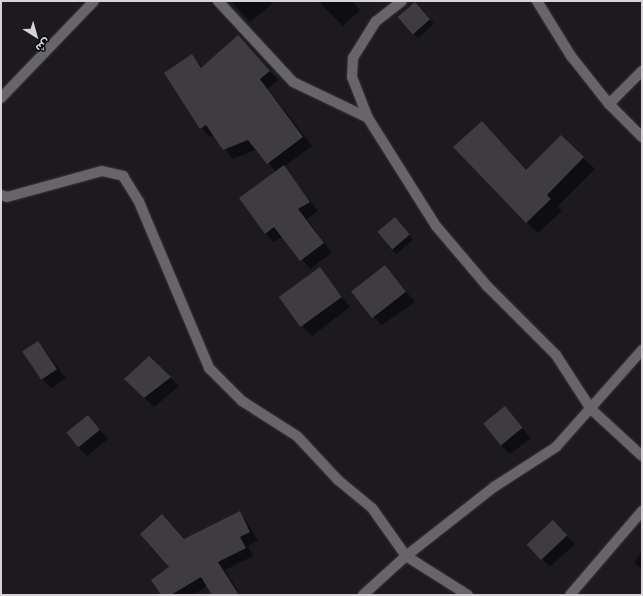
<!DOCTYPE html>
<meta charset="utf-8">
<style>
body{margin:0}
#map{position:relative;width:643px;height:596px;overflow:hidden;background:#1c1a1e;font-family:Poppins,"Noto Sans Arabic",sans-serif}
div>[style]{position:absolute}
.shadow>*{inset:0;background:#0007}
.building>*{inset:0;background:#3f3c41;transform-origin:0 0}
.roads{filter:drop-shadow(0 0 1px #39373a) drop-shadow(0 0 1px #39373a)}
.street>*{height:10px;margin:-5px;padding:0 5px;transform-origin:5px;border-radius:5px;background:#67656a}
span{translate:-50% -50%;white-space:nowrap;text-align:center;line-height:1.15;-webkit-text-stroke:3px #060607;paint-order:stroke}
.frame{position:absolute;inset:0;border:2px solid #d6d4d7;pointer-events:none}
.north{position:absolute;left:16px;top:16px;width:40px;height:40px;-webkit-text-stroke:3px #060607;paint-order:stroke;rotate:143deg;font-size:11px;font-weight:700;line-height:16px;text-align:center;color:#d6d4d7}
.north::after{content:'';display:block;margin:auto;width:14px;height:18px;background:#d6d4d7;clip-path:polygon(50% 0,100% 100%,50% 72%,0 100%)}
</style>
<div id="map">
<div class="shadow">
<i style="clip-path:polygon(231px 1px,272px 1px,273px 3px,250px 22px)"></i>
<i style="clip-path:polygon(318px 1px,352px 1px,360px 10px,343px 26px)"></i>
<i style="clip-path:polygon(420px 7px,434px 24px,418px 38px,414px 34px)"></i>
<i style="clip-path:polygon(247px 46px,278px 80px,268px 89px,312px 146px,284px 167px,318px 211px,307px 219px,332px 253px,310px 269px,283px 236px,274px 242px,265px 233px,276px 172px,257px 149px,233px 159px,214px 135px,210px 137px,201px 128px,191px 55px,203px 68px)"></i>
<i style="clip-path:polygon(561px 136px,595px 169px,558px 206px,562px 211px,538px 233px,526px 222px,527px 171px)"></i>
<i style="clip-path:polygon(400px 223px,413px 240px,396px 254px,378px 232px)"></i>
<i style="clip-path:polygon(385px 267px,415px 302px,382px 325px,373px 316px)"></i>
<i style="clip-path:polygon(320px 269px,350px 307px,312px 336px,303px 327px)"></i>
<i style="clip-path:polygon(38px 342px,66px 378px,51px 388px,42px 379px)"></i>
<i style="clip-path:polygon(149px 357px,179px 386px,154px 407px,134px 388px)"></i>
<i style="clip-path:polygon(505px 408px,531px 438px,510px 454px,501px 445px)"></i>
<i style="clip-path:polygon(88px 416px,108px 439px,87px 456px,78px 447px)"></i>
<i style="clip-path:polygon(240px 512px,258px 540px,248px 546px,253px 556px,225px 570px,238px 591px,231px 595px,213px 595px,207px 586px,193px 595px,162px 595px,171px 568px,171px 524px,185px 540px)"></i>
<i style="clip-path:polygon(562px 531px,575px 544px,550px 567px,528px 545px)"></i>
<i style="clip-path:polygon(642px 552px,642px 570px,634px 562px)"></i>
</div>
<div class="building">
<i style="left:415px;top:2px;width:23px;height:23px;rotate:49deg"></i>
<i style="clip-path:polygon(238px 35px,270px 71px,260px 79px,303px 137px,267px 164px,248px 140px,223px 150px,206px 125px,200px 129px,164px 73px,192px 54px,201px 68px)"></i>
<i style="clip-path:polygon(482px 121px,526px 170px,561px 135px,584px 157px,547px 195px,551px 199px,526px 223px,453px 147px)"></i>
<i style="clip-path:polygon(284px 165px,310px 202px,298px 209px,324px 243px,300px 261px,274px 227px,265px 234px,239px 198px)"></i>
<i style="left:395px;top:217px;width:23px;height:23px;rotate:50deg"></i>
<i style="left:385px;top:265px;width:34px;height:43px;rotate:52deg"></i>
<i style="left:320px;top:267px;width:37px;height:51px;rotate:54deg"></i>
<i style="left:38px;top:341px;width:34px;height:19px;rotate:56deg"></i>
<i style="clip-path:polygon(149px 356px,171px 377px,144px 398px,124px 379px)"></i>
<i style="left:505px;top:406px;width:28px;height:28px;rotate:51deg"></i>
<i style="left:88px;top:415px;width:19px;height:28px;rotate:51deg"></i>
<i style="clip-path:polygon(240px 511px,250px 532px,240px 537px,246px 548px,218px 562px,239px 595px,212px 595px,201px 577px,171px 595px,161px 595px,151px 580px,169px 567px,140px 534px,162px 514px,184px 539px)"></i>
<i style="left:553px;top:520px;width:21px;height:36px;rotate:47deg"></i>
</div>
<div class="roads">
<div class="street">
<i style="left:218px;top:1px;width:110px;rotate:47.2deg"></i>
<i style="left:293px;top:82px;width:83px;rotate:25.6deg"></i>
<i style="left:402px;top:1px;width:33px;rotate:142deg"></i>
<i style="left:376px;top:21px;width:44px;rotate:121.9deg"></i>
<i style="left:353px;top:58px;width:19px;rotate:93deg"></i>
<i style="left:352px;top:77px;width:44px;rotate:68.7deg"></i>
<i style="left:368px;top:118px;width:128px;rotate:57.8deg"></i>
<i style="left:436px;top:226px;width:79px;rotate:49.6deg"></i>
<i style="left:487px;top:286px;width:98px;rotate:45deg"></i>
<i style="left:556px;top:355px;width:64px;rotate:57.1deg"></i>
<i style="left:591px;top:409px;width:69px;rotate:42.7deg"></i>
<i style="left:537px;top:1px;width:65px;rotate:58.3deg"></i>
<i style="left:571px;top:56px;width:61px;rotate:51.6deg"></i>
<i style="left:609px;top:104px;width:47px;rotate:45deg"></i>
<i style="left:1px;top:98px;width:134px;rotate:-46.2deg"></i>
<i style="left:609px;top:104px;width:47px;rotate:-45deg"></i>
<i style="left:1px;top:195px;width:6px;rotate:18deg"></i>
<i style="left:7px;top:197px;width:98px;rotate:-15.3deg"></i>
<i style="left:102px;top:171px;width:22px;rotate:13deg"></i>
<i style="left:123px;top:176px;width:31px;rotate:58deg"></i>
<i style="left:139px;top:202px;width:180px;rotate:67.1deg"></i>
<i style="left:209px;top:368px;width:47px;rotate:45deg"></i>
<i style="left:242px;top:401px;width:65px;rotate:32.5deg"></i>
<i style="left:297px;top:436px;width:60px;rotate:47deg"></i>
<i style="left:338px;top:480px;width:44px;rotate:39.5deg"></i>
<i style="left:372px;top:508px;width:59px;rotate:54.7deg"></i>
<i style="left:406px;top:556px;width:73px;rotate:32.2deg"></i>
<i style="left:363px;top:595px;width:58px;rotate:-42.2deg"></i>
<i style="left:406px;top:556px;width:112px;rotate:-38.1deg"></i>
<i style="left:494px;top:487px;width:74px;rotate:-32.8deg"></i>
<i style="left:556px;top:447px;width:130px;rotate:-48.4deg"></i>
<i style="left:570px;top:595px;width:111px;rotate:-49.4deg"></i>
</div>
</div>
<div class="frame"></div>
<div class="north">ش</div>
</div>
